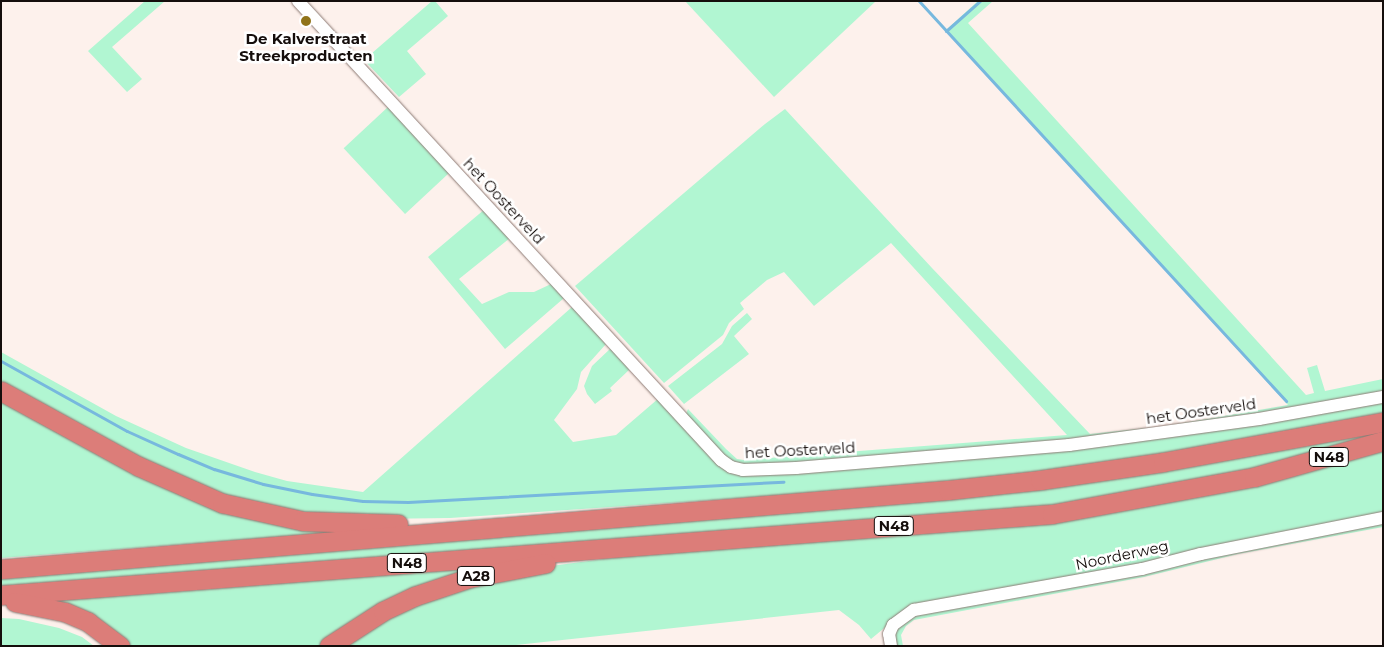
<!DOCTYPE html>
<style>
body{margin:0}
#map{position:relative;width:1384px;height:647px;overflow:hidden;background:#fdf1ec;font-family:Montserrat,sans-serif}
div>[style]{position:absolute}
.green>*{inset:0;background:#b1f6d2;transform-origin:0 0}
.stream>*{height:3px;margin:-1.5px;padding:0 1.5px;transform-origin:1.5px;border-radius:1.5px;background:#77b8de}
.roads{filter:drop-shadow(0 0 1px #8d7a74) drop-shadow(0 0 1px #8d7a74)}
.minor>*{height:12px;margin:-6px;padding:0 6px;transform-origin:6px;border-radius:6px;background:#fff}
.highway>*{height:19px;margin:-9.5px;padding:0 9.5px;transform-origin:9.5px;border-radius:9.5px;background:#dc7d79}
.dots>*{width:14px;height:14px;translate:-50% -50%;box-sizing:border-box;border:2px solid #fff;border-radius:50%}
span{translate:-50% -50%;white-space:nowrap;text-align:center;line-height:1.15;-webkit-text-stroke:5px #fff;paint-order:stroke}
.shield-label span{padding:1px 4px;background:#fff;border:1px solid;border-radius:4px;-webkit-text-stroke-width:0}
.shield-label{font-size:14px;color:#150e0c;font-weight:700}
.poi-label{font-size:15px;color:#150e0c;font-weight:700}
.street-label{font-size:15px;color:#150e0c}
.frame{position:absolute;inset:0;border:2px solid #150e0c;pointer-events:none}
</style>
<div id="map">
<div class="green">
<i style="clip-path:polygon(145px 1px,165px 1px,112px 47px,142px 79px,127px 92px,88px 51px)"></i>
<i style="clip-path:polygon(432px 1px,435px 1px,448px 16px,407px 51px,426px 74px,399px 97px,364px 60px)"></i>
<i style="clip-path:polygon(685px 1px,876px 1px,774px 97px)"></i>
<i style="clip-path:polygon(978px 1px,993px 1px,968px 23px,1306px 395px,1314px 393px,1307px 368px,1317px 365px,1325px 391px,1383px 379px,1383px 394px,1059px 443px,743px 467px,731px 463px,686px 414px,688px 409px,726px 449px,737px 459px,744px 460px,1067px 435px,891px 243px,814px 306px,784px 272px,767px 280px,740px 303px,744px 309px,729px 323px,723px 335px,664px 383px,575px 286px,765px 124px,785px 109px,932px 268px,1090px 434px,1165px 426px,1288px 405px,946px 30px)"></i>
<i style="left:389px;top:106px;width:90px;height:62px;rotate:47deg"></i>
<i style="clip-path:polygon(485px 209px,510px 238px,459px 279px,482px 304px,509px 292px,534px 292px,551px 284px,564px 298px,505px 349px,428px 257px)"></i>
<i style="clip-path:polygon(572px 307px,606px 344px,581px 372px,577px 389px,554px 420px,573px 442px,616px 435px,659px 398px,723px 465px,903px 464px,1383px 400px,1383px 419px,1315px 432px,964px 483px,450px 518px,373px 519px,301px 513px,227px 497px,167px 473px,1px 384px,1px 352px,116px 416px,186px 448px,255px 472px,287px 481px,363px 492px)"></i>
<i style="clip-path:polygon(747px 313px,752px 319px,734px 336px,749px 354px,684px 404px,668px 386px,722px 344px,732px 326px)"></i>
<i style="clip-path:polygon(611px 348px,630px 369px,610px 388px,612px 391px,595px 404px,587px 394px,584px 386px,592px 366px)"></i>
<i style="clip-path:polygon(1px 397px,154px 481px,372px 530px,1px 558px)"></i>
<i style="clip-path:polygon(1383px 426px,1383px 438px,1333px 453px,1057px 507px,1px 593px,1px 579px,793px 510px)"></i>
<i style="clip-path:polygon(1383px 445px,1383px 515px,906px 610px,871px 639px,859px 625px,839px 610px,516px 645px,347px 646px,369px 630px,422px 600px,454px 588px,551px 566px,641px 554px,1032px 522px,1127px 510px,1168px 501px)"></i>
<i style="clip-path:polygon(1383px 521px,1383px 527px,1238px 554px,1144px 577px,914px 620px,906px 626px,901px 635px,903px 646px,897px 646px,895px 638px,897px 627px,906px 618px)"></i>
<i style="clip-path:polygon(516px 559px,320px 646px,123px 646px,44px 601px,200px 590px,463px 567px)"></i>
<i style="clip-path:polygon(1px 618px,19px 619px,59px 628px,82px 637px,94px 646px,1px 646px)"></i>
</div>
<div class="stream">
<i style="left:919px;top:1px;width:543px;rotate:47.46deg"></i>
<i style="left:946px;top:31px;width:45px;rotate:-41.4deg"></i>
<i style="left:1px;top:361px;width:144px;rotate:29.1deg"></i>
<i style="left:127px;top:431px;width:56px;rotate:24.3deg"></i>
<i style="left:178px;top:454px;width:39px;rotate:23deg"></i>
<i style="left:214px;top:469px;width:51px;rotate:17deg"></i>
<i style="left:263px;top:484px;width:50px;rotate:11.5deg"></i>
<i style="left:312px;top:494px;width:51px;rotate:7.8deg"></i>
<i style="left:363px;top:501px;width:45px;rotate:1.3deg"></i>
<i style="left:408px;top:502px;width:376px;rotate:-3.1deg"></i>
</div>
<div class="roads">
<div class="minor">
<i style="left:298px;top:1px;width:624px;rotate:47.34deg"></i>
<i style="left:721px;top:460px;width:12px;rotate:35deg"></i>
<i style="left:731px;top:467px;width:12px;rotate:14deg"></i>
<i style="left:743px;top:470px;width:53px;rotate:-2.2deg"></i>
<i style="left:796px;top:468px;width:274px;rotate:-4.8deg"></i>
<i style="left:1069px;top:445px;width:192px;rotate:-7.8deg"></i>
<i style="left:1259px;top:419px;width:126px;rotate:-10.1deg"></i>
<i style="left:891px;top:646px;width:12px;rotate:-99deg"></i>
<i style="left:889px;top:634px;width:10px;rotate:-66deg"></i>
<i style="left:893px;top:625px;width:26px;rotate:-36deg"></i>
<i style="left:914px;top:610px;width:232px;rotate:-10.2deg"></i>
<i style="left:1142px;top:569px;width:61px;rotate:-14.3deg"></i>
<i style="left:1201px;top:554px;width:186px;rotate:-11.2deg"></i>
</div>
<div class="highway">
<i style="left:1px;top:391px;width:156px;rotate:28.7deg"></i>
<i style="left:138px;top:466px;width:92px;rotate:23.8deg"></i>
<i style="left:222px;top:503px;width:83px;rotate:12.5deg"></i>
<i style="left:303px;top:521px;width:95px;rotate:1.8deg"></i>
<i style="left:1px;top:569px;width:950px;rotate:-4.77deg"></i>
<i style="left:948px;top:490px;width:93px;rotate:-6.2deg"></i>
<i style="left:1040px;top:480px;width:124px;rotate:-8.3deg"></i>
<i style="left:1163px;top:462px;width:224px;rotate:-10.3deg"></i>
<i style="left:1px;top:595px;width:1054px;rotate:-4.41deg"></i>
<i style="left:1052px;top:514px;width:205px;rotate:-10.4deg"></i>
<i style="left:1254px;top:477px;width:134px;rotate:-15.6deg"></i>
<i style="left:15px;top:602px;width:51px;rotate:11.3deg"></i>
<i style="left:65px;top:612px;width:25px;rotate:23deg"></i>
<i style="left:88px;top:622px;width:40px;rotate:37deg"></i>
<i style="left:329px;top:646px;width:64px;rotate:-32.9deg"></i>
<i style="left:383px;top:611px;width:35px;rotate:-25deg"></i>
<i style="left:415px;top:596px;width:57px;rotate:-18.4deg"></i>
<i style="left:469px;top:578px;width:78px;rotate:-11deg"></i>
</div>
</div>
<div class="dots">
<i style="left:306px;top:21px;background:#91741a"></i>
</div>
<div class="shield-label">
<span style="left:1329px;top:457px">N48</span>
<span style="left:894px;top:526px">N48</span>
<span style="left:407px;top:563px">N48</span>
<span style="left:476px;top:576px">A28</span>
</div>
<div class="poi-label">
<span style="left:306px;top:47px">De Kalverstraat<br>Streekproducten</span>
</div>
<div class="street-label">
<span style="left:504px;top:201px;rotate:47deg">het Oosterveld</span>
<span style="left:1201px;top:411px;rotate:-8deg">het Oosterveld</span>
<span style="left:800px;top:450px;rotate:-3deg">het Oosterveld</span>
<span style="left:1122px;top:555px;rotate:-12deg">Noorderweg</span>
</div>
<div class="frame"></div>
</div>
